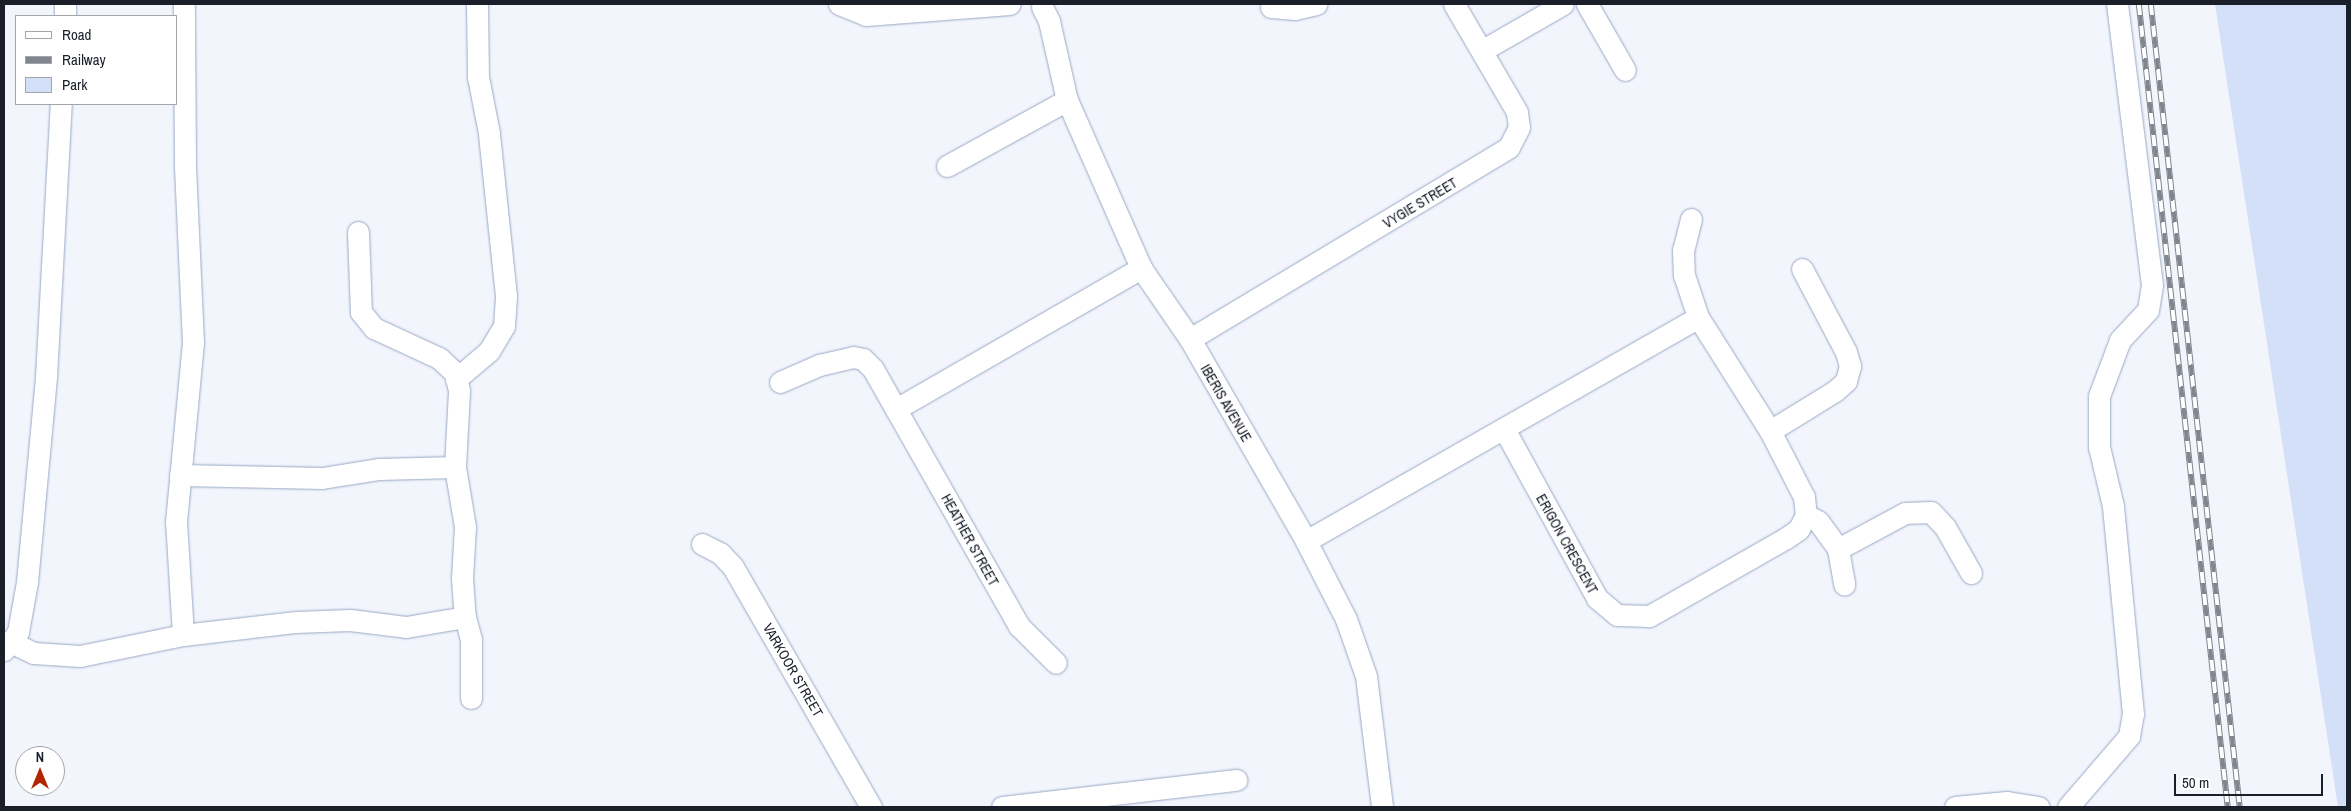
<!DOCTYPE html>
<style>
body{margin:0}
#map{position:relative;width:2351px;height:811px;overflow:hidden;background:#f2f5fc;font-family:"Archivo Narrow",sans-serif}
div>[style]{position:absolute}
.green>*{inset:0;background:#d4e0f7}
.roads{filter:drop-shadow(0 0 1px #99a8c5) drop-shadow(0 0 1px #99a8c5)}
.street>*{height:21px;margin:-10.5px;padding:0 10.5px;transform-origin:10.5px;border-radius:10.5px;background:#fff}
.rail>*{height:5.5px;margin-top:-2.75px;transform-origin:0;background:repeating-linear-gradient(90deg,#fff 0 11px,#81858e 0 22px);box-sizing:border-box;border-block:1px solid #81858e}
span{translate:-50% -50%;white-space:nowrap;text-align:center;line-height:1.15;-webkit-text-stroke:4px #fff;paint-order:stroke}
.street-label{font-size:14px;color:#1a1f2a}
.frame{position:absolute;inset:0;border:5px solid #1a1f2a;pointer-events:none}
.legend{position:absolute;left:15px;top:15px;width:162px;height:90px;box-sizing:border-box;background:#fff;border:1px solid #a3a5aa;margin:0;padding:6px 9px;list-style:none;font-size:15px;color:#1a1f2a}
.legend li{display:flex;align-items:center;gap:10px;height:25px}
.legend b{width:25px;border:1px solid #a3a5aa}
.north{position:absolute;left:15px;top:746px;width:50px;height:50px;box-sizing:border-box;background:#fff;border:1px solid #a3a5aa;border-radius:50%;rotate:0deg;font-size:14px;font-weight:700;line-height:20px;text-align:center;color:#1a1f2a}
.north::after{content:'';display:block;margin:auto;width:18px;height:22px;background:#b12501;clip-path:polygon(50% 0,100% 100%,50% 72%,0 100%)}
.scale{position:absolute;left:2174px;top:774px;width:149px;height:22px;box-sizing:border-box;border:2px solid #1a1f2a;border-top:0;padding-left:6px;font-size:15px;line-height:18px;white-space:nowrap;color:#1a1f2a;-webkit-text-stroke:4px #fff;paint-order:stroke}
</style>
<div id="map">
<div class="green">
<i style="clip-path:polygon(2215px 4px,2347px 4px,2347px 807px,2338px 807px)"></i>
</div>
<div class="roads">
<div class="street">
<i style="left:839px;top:4px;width:29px;rotate:22deg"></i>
<i style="left:866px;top:15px;width:144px;rotate:-4.4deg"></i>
<i style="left:1587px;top:4px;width:76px;rotate:60.1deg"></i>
<i style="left:1042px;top:7px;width:16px;rotate:63deg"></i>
<i style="left:1049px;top:21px;width:81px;rotate:77.2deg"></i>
<i style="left:1067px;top:100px;width:184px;rotate:66.2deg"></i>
<i style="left:1141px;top:268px;width:86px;rotate:55.4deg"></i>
<i style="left:1190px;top:339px;width:233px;rotate:60.1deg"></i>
<i style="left:1306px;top:541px;width:88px;rotate:62.9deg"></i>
<i style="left:1346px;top:619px;width:60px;rotate:70.7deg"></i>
<i style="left:1366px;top:676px;width:132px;rotate:83deg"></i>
<i style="left:1271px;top:7px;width:24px;rotate:5deg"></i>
<i style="left:1295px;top:9px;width:22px;rotate:-13deg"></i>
<i style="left:65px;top:16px;width:12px;rotate:-90deg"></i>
<i style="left:1483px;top:50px;width:92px;rotate:-29.9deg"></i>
<i style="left:947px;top:166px;width:137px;rotate:-28.8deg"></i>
<i style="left:1691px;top:219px;width:32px;rotate:104deg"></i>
<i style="left:1683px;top:250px;width:25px;rotate:88deg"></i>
<i style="left:1684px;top:275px;width:44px;rotate:71.6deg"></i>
<i style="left:358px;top:232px;width:80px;rotate:87.9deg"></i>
<i style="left:361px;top:312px;width:21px;rotate:51deg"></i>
<i style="left:374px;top:328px;width:72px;rotate:24.8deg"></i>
<i style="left:439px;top:358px;width:22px;rotate:43deg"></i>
<i style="left:455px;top:373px;width:18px;rotate:77deg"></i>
<i style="left:459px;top:391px;width:76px;rotate:93deg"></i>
<i style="left:455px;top:467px;width:61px;rotate:80.5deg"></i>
<i style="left:465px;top:527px;width:51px;rotate:93.4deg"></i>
<i style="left:462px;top:578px;width:39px;rotate:86deg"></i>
<i style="left:465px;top:617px;width:23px;rotate:75deg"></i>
<i style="left:471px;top:639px;width:59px;rotate:90deg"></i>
<i style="left:1190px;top:339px;width:372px;rotate:-31deg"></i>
<i style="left:1509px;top:147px;width:22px;rotate:-63deg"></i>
<i style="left:1519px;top:127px;width:15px;rotate:-98deg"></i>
<i style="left:1517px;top:112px;width:125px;rotate:-120.3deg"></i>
<i style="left:456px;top:379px;width:43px;rotate:-40.3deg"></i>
<i style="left:489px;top:351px;width:29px;rotate:-59deg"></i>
<i style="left:504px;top:326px;width:30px;rotate:-86deg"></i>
<i style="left:506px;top:296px;width:164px;rotate:-96deg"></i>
<i style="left:489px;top:133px;width:57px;rotate:-101.1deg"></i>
<i style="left:478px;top:77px;width:73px;rotate:-90.8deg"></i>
<i style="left:780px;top:382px;width:43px;rotate:-23.6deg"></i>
<i style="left:819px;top:365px;width:35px;rotate:-13deg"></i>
<i style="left:853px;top:357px;width:10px;rotate:11deg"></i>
<i style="left:863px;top:359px;width:14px;rotate:45deg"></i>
<i style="left:873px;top:369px;width:296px;rotate:60.4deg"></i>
<i style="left:1019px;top:626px;width:52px;rotate:45deg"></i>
<i style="left:896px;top:409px;width:283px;rotate:-29.9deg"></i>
<i style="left:1770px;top:431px;width:76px;rotate:-31.6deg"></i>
<i style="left:1835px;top:391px;width:15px;rotate:-42deg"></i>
<i style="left:1846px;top:381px;width:16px;rotate:-75deg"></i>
<i style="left:1850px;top:366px;width:15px;rotate:-106deg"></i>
<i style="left:1846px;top:352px;width:94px;rotate:-117.9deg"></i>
<i style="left:180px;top:475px;width:142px;rotate:1.2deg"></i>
<i style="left:322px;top:478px;width:58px;rotate:-9deg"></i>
<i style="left:379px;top:469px;width:76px;rotate:-1.5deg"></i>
<i style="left:1806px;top:515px;width:13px;rotate:27deg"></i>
<i style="left:1818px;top:521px;width:34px;rotate:54deg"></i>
<i style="left:1838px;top:549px;width:76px;rotate:-28.2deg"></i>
<i style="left:1905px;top:513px;width:26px;rotate:-2deg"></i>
<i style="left:1931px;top:512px;width:21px;rotate:47deg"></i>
<i style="left:1945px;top:527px;width:53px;rotate:60.5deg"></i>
<i style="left:1306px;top:541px;width:451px;rotate:-29.7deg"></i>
<i style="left:1698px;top:317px;width:135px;rotate:57.7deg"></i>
<i style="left:1770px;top:431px;width:74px;rotate:62.7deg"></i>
<i style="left:1804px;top:497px;width:18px;rotate:84deg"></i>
<i style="left:1806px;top:515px;width:16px;rotate:117deg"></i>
<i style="left:1799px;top:529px;width:16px;rotate:145deg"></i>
<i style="left:1786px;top:538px;width:158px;rotate:150.3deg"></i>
<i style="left:1649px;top:616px;width:32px;rotate:-178deg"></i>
<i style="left:1617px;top:615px;width:26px;rotate:-140deg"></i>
<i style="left:1597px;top:598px;width:193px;rotate:-118.8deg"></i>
<i style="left:702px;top:544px;width:20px;rotate:27deg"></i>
<i style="left:720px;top:553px;width:19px;rotate:47deg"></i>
<i style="left:733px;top:567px;width:277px;rotate:60.1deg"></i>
<i style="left:1838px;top:549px;width:36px;rotate:80deg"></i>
<i style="left:183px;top:635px;width:113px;rotate:-93.5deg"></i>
<i style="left:176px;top:522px;width:180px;rotate:-84.6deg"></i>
<i style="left:193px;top:343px;width:179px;rotate:-92.6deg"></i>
<i style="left:185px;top:164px;width:160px;rotate:-90.4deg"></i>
<i style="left:11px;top:642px;width:25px;rotate:26deg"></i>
<i style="left:34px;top:653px;width:46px;rotate:3.7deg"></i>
<i style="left:80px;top:656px;width:105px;rotate:-11.5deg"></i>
<i style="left:183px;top:635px;width:114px;rotate:-6.6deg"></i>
<i style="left:296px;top:622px;width:54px;rotate:-2.1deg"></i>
<i style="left:350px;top:620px;width:56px;rotate:7.1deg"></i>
<i style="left:406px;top:627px;width:60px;rotate:-9.6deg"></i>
<i style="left:4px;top:650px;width:23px;rotate:-52deg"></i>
<i style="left:18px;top:632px;width:51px;rotate:-79.8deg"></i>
<i style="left:27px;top:582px;width:206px;rotate:-84.7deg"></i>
<i style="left:46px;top:377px;width:273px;rotate:-86.9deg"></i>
<i style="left:1002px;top:807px;width:236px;rotate:-6.6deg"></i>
<i style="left:1955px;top:807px;width:52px;rotate:-5.5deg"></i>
<i style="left:2007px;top:802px;width:32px;rotate:9deg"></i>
<i style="left:2068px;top:807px;width:94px;rotate:-49.3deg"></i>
<i style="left:2129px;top:736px;width:22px;rotate:-80deg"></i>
<i style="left:2133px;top:714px;width:209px;rotate:-95.5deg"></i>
<i style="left:2113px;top:506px;width:61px;rotate:-103.3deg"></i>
<i style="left:2099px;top:447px;width:51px;rotate:-90deg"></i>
<i style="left:2099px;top:396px;width:60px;rotate:-69.4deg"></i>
<i style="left:2120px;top:340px;width:41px;rotate:-47deg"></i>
<i style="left:2148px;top:310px;width:25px;rotate:-81deg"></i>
<i style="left:2152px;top:285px;width:283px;rotate:-97.1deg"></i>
</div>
</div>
<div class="rail">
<i style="left:2139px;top:4px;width:808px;rotate:83.68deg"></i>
<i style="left:2151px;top:4px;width:808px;rotate:83.68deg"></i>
</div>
<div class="street-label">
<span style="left:1420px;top:203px;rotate:-31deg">VYGIE STREET</span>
<span style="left:1226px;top:403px;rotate:60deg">IBERIS AVENUE</span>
<span style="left:970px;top:540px;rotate:61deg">HEATHER STREET</span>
<span style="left:1567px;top:544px;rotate:61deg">ERIGON CRESCENT</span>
<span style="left:793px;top:670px;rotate:60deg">VARKOOR STREET</span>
</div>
<div class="frame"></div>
<ul class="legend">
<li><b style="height:6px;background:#fff"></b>Road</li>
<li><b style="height:6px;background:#81858e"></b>Railway</li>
<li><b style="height:14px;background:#d4e0f7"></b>Park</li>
</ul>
<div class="north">N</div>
<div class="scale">50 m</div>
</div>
